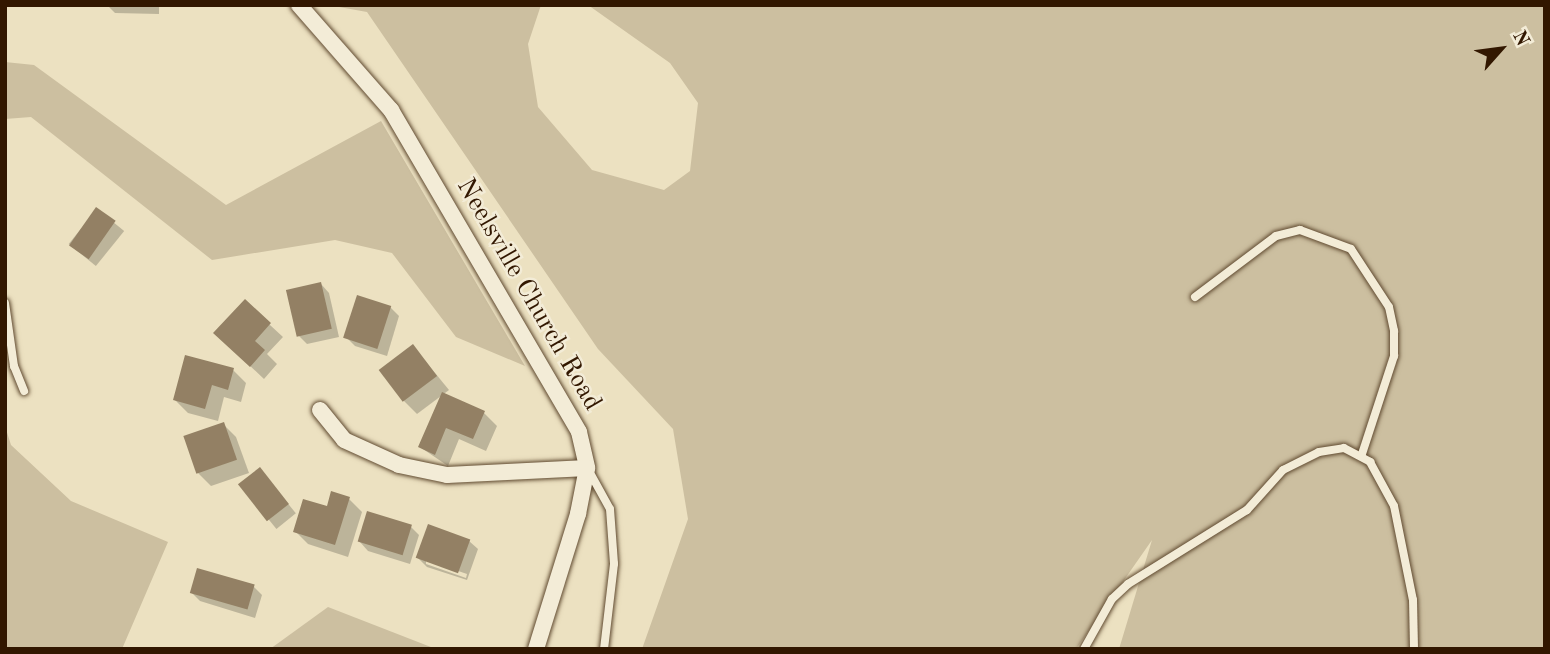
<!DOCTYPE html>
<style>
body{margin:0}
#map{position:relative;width:1550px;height:654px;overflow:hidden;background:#ece1c1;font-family:"Old Standard TT",serif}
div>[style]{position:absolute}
.green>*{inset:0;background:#ccbfa0}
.shadow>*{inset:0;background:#0003;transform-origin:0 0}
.building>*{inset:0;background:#938064;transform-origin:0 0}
.roads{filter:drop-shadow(0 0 2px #604a30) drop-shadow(0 0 2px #604a30)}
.service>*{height:8px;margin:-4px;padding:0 4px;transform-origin:4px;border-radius:4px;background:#f3ecd7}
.minor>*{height:16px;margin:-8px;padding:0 8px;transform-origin:8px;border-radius:8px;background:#f3ecd7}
span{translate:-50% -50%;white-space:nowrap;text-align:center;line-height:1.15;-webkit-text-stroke:5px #f3ecd7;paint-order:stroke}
.street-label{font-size:26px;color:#321700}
.frame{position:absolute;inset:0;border:7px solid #321700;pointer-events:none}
.north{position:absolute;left:1466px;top:14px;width:70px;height:70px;-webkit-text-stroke:5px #f3ecd7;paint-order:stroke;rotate:62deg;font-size:19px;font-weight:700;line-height:28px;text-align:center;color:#321700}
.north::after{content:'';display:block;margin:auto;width:24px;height:32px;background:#321700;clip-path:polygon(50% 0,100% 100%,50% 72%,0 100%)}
</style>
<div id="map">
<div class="green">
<i style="clip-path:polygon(328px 5px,541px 5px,528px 44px,538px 107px,592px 170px,664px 190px,690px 171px,698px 103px,670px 63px,588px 5px,1545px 5px,1545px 649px,1119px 649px,1152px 540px,1076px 649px,642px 649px,688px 519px,673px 429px,598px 349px,367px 12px)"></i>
<i style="clip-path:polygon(5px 62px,34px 65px,226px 205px,381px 121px,525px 366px,456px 337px,392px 253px,335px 240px,212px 260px,31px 117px,5px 119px)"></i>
<i style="clip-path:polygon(5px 426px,11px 445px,71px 501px,168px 542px,122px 649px,5px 649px)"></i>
<i style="clip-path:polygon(328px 607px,436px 649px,270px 649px)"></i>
</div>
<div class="shadow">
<i style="clip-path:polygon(107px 5px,159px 5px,159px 14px,115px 13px)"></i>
<i style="left:97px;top:209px;width:35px;height:45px;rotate:39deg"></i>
<i style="clip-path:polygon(321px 284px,329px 293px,339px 337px,307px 344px,298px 335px)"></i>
<i style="clip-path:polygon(245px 302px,283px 337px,267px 354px,277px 364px,264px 379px,229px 346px)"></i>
<i style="clip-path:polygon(390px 307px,399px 316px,387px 356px,355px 346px,347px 338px)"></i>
<i style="clip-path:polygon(413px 346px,449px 390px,417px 414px,404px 401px)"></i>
<i style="clip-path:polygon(233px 370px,246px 383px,241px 402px,224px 397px,218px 421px,188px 413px,175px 400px)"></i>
<i style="clip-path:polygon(443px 395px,484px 413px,497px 426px,486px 451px,459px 439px,448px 466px,420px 447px)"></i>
<i style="clip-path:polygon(223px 424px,236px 437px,249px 473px,211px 486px,198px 473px)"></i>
<i style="left:260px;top:469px;width:57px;height:25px;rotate:51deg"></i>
<i style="clip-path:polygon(349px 499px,362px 512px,348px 557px,308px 544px,295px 531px)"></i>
<i style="clip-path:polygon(411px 527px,419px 535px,410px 564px,368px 551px,360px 542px)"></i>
<i style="clip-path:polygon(evenodd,469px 541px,478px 549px,467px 580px,427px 567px,418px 558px,469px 541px,426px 560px,467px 574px,466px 578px,426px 564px,426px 560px)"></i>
<i style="clip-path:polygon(254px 587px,262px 595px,255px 618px,200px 601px,191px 592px)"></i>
</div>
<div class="building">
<i style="left:96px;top:207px;width:24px;height:47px;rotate:35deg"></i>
<i style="left:321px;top:282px;width:48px;height:36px;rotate:77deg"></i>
<i style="left:357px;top:295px;width:36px;height:45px;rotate:18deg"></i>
<i style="clip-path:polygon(245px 299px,271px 323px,255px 341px,265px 350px,250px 367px,213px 333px)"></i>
<i style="left:413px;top:344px;width:40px;height:43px;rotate:53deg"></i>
<i style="clip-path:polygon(185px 355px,234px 368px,228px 390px,212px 385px,205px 409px,173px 400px)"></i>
<i style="clip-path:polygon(442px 392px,485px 411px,473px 439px,446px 428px,435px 455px,418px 447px)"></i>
<i style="left:224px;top:422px;width:40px;height:43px;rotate:71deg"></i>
<i style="left:260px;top:467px;width:47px;height:28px;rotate:52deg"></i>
<i style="clip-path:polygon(331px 491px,350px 497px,335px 545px,293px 532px,303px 499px,327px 506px)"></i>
<i style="left:367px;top:511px;width:47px;height:32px;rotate:17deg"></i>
<i style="left:428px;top:524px;width:45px;height:36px;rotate:20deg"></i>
<i style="left:197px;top:568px;width:60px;height:26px;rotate:16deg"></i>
</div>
<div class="roads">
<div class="service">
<i style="left:1195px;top:297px;width:101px;rotate:-37deg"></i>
<i style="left:1276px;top:236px;width:25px;rotate:-14deg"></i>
<i style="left:1300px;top:230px;width:54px;rotate:20.4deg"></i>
<i style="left:1351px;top:249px;width:69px;rotate:56.8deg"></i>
<i style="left:1389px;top:307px;width:25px;rotate:78deg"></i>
<i style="left:1394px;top:331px;width:25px;rotate:90deg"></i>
<i style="left:1394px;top:356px;width:103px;rotate:108.1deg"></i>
<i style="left:5px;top:303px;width:64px;rotate:81.9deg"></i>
<i style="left:14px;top:366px;width:27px;rotate:68deg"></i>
<i style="left:589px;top:471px;width:43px;rotate:61.1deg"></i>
<i style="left:610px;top:509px;width:55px;rotate:85.8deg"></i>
<i style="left:614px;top:564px;width:86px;rotate:96.7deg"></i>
<i style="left:1084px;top:649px;width:57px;rotate:-60.8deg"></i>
<i style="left:1112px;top:599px;width:22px;rotate:-43deg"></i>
<i style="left:1128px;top:584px;width:140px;rotate:-31.9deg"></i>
<i style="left:1247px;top:510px;width:54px;rotate:-48deg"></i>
<i style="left:1283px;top:470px;width:40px;rotate:-26.6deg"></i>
<i style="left:1319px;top:452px;width:25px;rotate:-9deg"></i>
<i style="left:1344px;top:448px;width:30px;rotate:28deg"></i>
<i style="left:1370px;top:462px;width:50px;rotate:61.4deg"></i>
<i style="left:1394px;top:506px;width:96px;rotate:78.6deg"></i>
<i style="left:1413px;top:600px;width:49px;rotate:88.8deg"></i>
</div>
<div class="minor">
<i style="left:299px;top:5px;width:140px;rotate:48.8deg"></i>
<i style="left:391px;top:110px;width:373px;rotate:59.7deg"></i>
<i style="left:579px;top:432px;width:37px;rotate:77deg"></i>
<i style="left:587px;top:468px;width:47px;rotate:101.1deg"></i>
<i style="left:578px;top:514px;width:141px;rotate:107.3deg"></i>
<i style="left:320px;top:410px;width:38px;rotate:51deg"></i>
<i style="left:344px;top:440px;width:60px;rotate:24.4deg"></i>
<i style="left:399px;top:465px;width:49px;rotate:11.8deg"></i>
<i style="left:447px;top:475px;width:140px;rotate:-2.9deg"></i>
</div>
</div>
<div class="street-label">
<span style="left:528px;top:295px;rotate:60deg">Neelsville Church Road</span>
</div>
<div class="frame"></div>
<div class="north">N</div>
</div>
